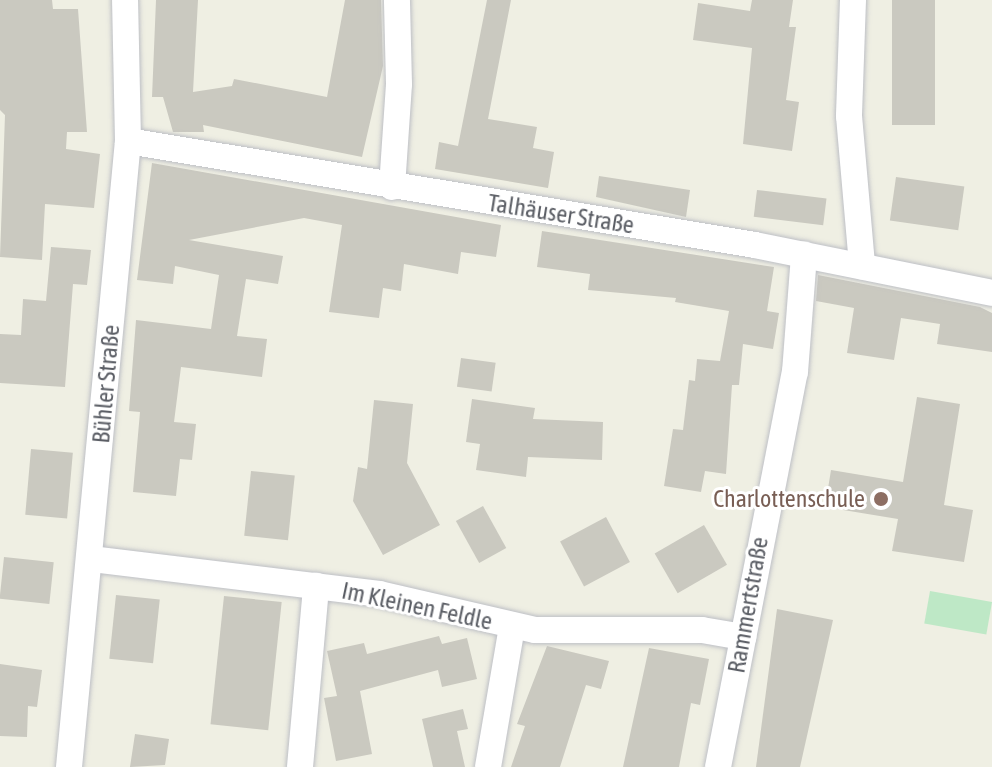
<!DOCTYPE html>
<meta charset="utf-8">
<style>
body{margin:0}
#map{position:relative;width:992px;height:767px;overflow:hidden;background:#efefe3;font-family:"Asap Condensed",sans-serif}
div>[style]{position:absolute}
.green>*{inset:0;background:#bee8c6;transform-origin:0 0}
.building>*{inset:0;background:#cac9c0;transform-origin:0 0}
.roads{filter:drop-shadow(0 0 2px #bdbfc5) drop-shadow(0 0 2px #bdbfc5)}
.minor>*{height:26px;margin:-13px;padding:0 13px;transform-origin:13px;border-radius:13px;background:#fff}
.dots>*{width:22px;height:22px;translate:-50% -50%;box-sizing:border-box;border:4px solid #fff;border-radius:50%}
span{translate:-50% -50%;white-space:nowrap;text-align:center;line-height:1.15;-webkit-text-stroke:6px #fff;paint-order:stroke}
.street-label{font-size:24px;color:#5b5e65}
.education-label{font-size:24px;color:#785e54}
.right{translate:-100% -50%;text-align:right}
</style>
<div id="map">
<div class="green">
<i style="left:930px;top:591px;width:63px;height:33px;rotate:10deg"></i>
</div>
<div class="building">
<i style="clip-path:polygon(0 0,52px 0,53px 9px,78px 9px,87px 132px,67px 132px,66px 149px,100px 154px,94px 208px,45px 204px,42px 260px,0 257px,5px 115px,0 110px)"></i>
<i style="clip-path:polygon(156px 0,198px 0,193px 92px,232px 86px,234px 79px,327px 97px,345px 0,381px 0,383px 66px,362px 157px,203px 125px,204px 132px,173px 132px,163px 97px,152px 97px)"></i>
<i style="clip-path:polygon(487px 0,511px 0,488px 119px,537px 127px,533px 148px,554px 152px,548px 188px,435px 169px,439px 142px,458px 146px)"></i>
<i style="clip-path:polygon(752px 0,793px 0,789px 27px,796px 27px,786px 100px,799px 102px,792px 151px,743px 144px,752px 48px,693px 40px,698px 3px,750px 11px)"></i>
<i style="left:892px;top:0;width:43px;height:125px"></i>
<i style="clip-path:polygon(152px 163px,501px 225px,496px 257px,461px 252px,458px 274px,404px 264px,401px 291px,383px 288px,379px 318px,329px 312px,342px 225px,304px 218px,189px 240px,283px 256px,278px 284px,246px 279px,237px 336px,267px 339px,262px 377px,181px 367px,174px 422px,196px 424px,192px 460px,180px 459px,176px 496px,133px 492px,140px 412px,129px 411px,136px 320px,211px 329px,219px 275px,175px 266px,173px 284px,137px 280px)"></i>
<i style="clip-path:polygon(599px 176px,690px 190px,686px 217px,596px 197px)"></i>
<i style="left:896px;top:177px;width:69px;height:44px;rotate:8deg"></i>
<i style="left:757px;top:190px;width:70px;height:27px;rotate:7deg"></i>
<i style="clip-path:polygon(542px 231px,774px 267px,767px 311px,779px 313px,773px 349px,743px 344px,739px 385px,732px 385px,726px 474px,705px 471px,701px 492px,664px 486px,673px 429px,683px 430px,689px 380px,695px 381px,697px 359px,720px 361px,729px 311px,675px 302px,676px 298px,588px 290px,590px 274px,537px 267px)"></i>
<i style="clip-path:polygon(51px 247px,91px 250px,87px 285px,73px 284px,65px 387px,0 383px,0 334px,21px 335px,23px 299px,46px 301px)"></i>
<i style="clip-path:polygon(818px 275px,980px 307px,992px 313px,992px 352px,937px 344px,940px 324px,901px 318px,894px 360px,847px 353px,854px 308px,816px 301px)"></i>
<i style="left:461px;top:358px;width:35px;height:29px;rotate:8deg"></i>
<i style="clip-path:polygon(917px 397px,960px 404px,944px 505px,973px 510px,964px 562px,892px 551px,898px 519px,825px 507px,831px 470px,903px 482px)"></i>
<i style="clip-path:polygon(472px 399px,535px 408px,533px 419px,603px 422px,602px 460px,528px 457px,526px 477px,476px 470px,480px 444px,466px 442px)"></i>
<i style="clip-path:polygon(374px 400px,413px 404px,407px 463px,440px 525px,383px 555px,353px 501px,358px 467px,367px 469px)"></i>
<i style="left:31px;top:449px;width:42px;height:66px;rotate:5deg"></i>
<i style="left:251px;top:471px;width:44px;height:65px;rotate:6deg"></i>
<i style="left:483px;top:506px;width:48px;height:31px;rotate:61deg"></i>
<i style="left:606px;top:517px;width:51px;height:52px;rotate:62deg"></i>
<i style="left:704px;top:525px;width:46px;height:57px;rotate:60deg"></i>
<i style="left:4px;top:557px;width:50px;height:42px;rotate:6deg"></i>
<i style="left:116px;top:595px;width:44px;height:64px;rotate:6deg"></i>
<i style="left:224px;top:596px;width:58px;height:129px;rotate:6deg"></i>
<i style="clip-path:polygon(777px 609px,833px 620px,800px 767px,756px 767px)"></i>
<i style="clip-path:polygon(439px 636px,442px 644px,467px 638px,477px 679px,442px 687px,438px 670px,360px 691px,372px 754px,336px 761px,324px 698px,337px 696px,327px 651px,364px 643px,367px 654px)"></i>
<i style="clip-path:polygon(547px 646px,609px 661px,601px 689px,586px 685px,560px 767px,511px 767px,525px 726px,517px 724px)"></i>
<i style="clip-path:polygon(649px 648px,709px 659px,700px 705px,691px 703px,679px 767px,623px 767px)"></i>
<i style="clip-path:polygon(0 664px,42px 670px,37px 707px,28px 706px,27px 737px,0 736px)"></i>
<i style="clip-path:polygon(463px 709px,468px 729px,457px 731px,465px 767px,433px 767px,422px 719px)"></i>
<i style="clip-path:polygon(135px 734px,169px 739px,165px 765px,130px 767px)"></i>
</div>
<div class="roads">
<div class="minor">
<i style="left:853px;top:0;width:116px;rotate:92deg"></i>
<i style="left:849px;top:116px;width:151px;rotate:85deg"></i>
<i style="left:128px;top:141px;width:636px;rotate:9.42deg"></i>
<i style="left:755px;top:245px;width:242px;rotate:11.4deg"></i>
<i style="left:392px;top:187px;width:103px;rotate:-86.1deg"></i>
<i style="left:399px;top:84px;width:84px;rotate:-91.4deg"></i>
<i style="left:91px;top:559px;width:290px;rotate:6.9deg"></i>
<i style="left:379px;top:594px;width:160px;rotate:13deg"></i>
<i style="left:535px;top:630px;width:167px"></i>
<i style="left:702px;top:630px;width:42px;rotate:9.7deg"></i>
<i style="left:69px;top:767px;width:629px;rotate:-84.62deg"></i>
<i style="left:128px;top:141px;width:141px;rotate:-91.2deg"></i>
<i style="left:300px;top:767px;width:182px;rotate:-84.9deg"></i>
<i style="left:488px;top:767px;width:143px;rotate:-80.3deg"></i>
<i style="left:718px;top:767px;width:402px;rotate:-79deg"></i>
<i style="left:795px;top:372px;width:118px;rotate:-85.6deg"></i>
</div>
</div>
<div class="dots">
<i style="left:881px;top:499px;background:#8d6e63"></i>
</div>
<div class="street-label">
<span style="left:561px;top:214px;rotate:9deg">Talhäuser Straße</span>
<span style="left:106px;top:384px;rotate:-85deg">Bühler Straße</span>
<span style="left:748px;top:605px;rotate:-80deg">Rammertstraße</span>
<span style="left:417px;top:606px;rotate:12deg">Im Kleinen Feldle</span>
</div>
<div class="education-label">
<span class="right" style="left:865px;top:499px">Charlottenschule</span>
</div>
</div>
